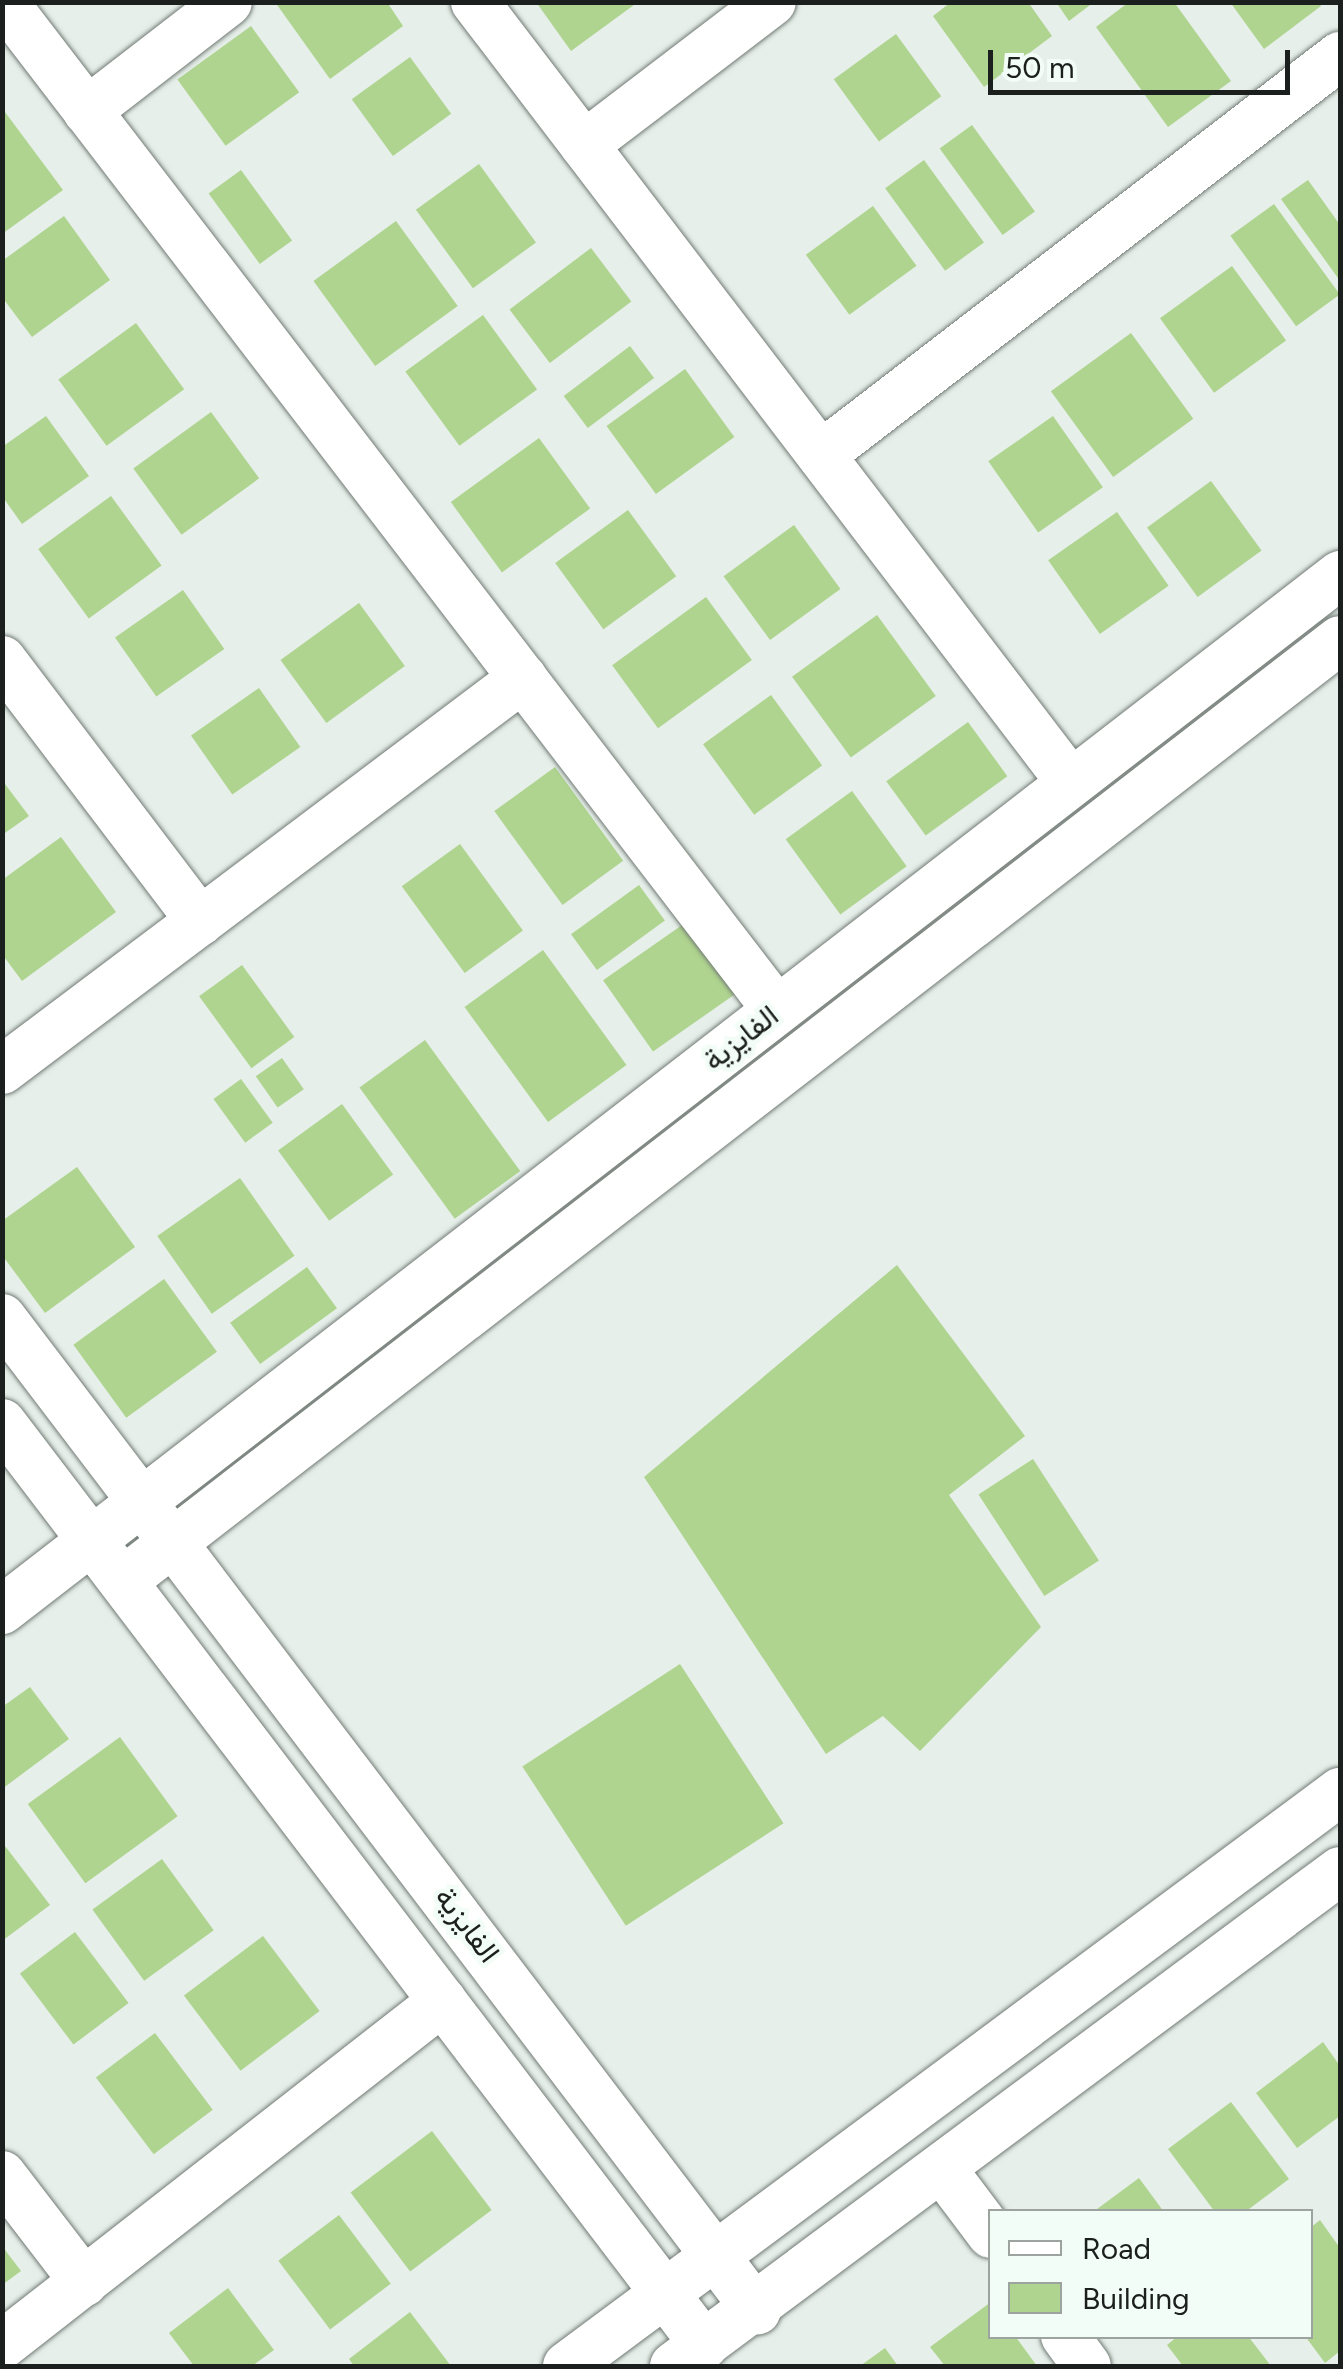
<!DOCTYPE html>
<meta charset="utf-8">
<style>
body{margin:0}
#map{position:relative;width:1343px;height:2369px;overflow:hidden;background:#e6efe9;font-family:Figtree,Vazirmatn,sans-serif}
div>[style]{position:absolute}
.building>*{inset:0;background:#afd48f;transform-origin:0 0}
.roads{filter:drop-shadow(0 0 2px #727a75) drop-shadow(0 0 2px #727a75)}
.minor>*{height:48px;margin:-24px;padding:0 24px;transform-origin:24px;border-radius:24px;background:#fff}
span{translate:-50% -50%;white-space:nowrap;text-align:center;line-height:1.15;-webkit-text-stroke:9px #f3fdf7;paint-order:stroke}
.street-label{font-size:30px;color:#1b1f1d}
.frame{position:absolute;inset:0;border:5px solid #1b1f1d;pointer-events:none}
.legend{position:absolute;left:988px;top:2209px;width:325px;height:130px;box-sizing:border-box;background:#f3fdf7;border:2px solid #9da4a0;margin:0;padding:12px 18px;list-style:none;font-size:30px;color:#1b1f1d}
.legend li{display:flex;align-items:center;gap:20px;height:50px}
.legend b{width:50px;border:2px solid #9da4a0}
.scale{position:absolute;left:988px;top:50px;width:302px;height:45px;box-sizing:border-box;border:5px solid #1b1f1d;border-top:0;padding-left:12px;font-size:30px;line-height:35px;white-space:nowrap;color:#1b1f1d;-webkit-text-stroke:8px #f3fdf7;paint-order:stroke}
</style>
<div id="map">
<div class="building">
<i style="clip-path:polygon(275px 2px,387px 2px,403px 26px,330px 79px)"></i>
<i style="clip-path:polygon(536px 2px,638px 2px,571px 51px)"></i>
<i style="clip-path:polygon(951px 2px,1028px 2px,1052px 36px,984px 87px,933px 16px)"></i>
<i style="clip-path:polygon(1056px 2px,1094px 2px,1069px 21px)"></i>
<i style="clip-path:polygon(1129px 2px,1174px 2px,1231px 81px,1168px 127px,1096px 27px)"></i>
<i style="clip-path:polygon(1230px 2px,1319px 2px,1321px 6px,1264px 49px)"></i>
<i style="left:251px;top:26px;width:82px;height:91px;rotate:54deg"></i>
<i style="left:896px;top:34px;width:77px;height:77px;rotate:54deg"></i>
<i style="left:410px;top:57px;width:70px;height:72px;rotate:54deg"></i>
<i style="clip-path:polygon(2px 108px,63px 190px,2px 234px)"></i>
<i style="left:972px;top:125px;width:107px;height:40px;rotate:54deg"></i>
<i style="left:924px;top:160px;width:102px;height:48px;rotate:54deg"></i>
<i style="left:479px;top:164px;width:97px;height:78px;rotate:54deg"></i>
<i style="left:241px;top:170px;width:87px;height:40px;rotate:54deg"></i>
<i style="clip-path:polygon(1308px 180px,1340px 225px,1338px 278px,1281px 199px)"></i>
<i style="left:1274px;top:204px;width:112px;height:54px;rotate:54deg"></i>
<i style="left:873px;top:206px;width:74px;height:83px;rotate:54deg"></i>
<i style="clip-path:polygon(64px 216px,110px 280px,32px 337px,2px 297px,2px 261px)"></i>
<i style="left:396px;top:221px;width:105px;height:102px;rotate:54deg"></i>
<i style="left:591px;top:248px;width:67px;height:102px;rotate:53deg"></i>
<i style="left:1232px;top:266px;width:92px;height:89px;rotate:54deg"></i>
<i style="left:483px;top:315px;width:92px;height:96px;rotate:54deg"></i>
<i style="left:136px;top:323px;width:82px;height:96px;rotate:54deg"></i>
<i style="left:1131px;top:333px;width:106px;height:99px;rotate:54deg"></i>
<i style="left:630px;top:346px;width:40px;height:83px;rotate:53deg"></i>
<i style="left:685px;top:369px;width:84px;height:97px;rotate:54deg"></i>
<i style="left:211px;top:412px;width:82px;height:96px;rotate:54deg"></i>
<i style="clip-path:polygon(46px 416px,89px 476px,22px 524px,2px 496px,2px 447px)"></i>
<i style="left:1053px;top:416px;width:87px;height:79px;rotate:55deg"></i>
<i style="left:539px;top:438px;width:87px;height:109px;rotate:54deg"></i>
<i style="left:1211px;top:481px;width:86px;height:79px;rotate:54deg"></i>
<i style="left:111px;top:496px;width:86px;height:90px;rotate:54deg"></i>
<i style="left:628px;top:510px;width:82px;height:90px;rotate:54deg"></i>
<i style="left:1117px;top:512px;width:90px;height:84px;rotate:55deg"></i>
<i style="left:794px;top:525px;width:79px;height:87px;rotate:54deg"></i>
<i style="left:183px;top:590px;width:72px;height:83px;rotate:55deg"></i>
<i style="left:706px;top:597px;width:78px;height:116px;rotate:54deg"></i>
<i style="left:359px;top:603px;width:78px;height:97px;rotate:54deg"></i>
<i style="left:877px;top:615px;width:100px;height:105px;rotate:54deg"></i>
<i style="left:259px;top:688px;width:72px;height:83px;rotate:55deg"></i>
<i style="left:771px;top:695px;width:87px;height:84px;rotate:54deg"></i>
<i style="left:968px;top:722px;width:67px;height:101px;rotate:54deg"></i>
<i style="left:555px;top:767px;width:116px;height:75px;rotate:54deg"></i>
<i style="clip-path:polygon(2px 780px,29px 816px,2px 835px)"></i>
<i style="left:852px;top:791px;width:93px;height:82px;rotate:54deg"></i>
<i style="clip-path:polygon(61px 837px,116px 912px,22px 981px,2px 954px,2px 880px)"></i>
<i style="left:460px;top:844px;width:107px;height:72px;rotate:54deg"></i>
<i style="left:639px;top:885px;width:44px;height:84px;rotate:54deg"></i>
<i style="left:685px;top:923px;width:87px;height:100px;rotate:55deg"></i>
<i style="left:543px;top:950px;width:142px;height:97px;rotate:54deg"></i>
<i style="left:242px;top:965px;width:89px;height:53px;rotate:54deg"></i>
<i style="left:425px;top:1040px;width:162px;height:81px;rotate:54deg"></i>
<i style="left:282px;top:1058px;width:38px;height:32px;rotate:55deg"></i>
<i style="left:241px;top:1079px;width:54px;height:34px;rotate:54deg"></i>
<i style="left:342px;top:1104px;width:87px;height:79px;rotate:54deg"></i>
<i style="clip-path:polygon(77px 1167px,135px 1247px,45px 1313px,2px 1255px,2px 1221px)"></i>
<i style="left:240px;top:1178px;width:95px;height:101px;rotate:55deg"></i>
<i style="clip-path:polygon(897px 1265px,1025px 1436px,949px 1495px,1041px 1627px,920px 1751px,883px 1716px,826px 1754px,644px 1477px)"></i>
<i style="left:307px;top:1267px;width:51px;height:95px;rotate:54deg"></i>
<i style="left:164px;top:1279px;width:90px;height:112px;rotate:54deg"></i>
<i style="left:1033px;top:1459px;width:121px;height:65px;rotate:57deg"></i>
<i style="left:680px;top:1664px;width:190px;height:188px;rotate:57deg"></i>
<i style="clip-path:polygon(30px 1687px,69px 1739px,2px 1789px,2px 1707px)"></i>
<i style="left:120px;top:1737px;width:98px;height:114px;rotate:54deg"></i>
<i style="clip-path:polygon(2px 1842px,50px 1905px,2px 1941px)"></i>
<i style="left:162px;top:1859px;width:88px;height:86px;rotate:54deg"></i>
<i style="left:75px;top:1932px;width:89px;height:69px;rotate:53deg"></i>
<i style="left:263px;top:1936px;width:94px;height:99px;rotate:53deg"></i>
<i style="left:155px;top:2033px;width:96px;height:74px;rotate:53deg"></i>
<i style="clip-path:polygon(1323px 2042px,1340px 2066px,1340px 2116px,1297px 2148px,1256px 2093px)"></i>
<i style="clip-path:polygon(1231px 2102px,1289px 2179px,1245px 2212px,1215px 2212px,1168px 2149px)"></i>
<i style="left:432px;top:2131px;width:99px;height:102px;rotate:53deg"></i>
<i style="clip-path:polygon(1139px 2178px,1164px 2212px,1093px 2212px)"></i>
<i style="left:339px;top:2215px;width:86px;height:76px;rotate:53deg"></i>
<i style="clip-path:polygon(1320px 2220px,1340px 2248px,1340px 2351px,1325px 2363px,1305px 2336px,1310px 2336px,1310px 2228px)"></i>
<i style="clip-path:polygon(2px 2246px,21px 2271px,2px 2285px)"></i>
<i style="clip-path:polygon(228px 2288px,274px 2350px,252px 2366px,194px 2366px,169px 2333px)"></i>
<i style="clip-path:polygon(991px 2302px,991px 2336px,1015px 2336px,1037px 2366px,945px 2366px,930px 2347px)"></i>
<i style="clip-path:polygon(410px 2312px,451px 2366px,354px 2366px,349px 2359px)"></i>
<i style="clip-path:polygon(1178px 2336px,1248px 2336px,1271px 2366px,1183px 2366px,1167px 2345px)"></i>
<i style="clip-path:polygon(885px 2348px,898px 2366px,860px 2366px)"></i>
</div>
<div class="roads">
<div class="minor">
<i style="left:4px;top:2px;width:1270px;rotate:52.52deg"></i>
<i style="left:475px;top:2px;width:982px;rotate:52.65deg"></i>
<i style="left:87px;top:111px;width:178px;rotate:-37.7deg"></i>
<i style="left:584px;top:145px;width:236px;rotate:-37.3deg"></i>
<i style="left:821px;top:455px;width:655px;rotate:-37.55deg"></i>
<i style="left:2px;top:660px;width:328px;rotate:52.8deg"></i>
<i style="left:2px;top:1070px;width:652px;rotate:-36.96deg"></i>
<i style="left:2px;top:1318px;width:1247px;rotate:52.75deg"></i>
<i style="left:2px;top:1423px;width:1159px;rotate:52.71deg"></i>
<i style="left:123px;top:1581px;width:1538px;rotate:-37.71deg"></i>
<i style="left:2px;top:1610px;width:1692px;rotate:-37.72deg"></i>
<i style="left:943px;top:2170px;width:80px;rotate:53.1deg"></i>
<i style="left:2px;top:2175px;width:135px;rotate:52.5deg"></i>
<i style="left:1065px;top:2336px;width:37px;rotate:54deg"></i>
<i style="left:2px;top:2345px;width:559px;rotate:-37.96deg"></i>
<i style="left:567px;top:2366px;width:963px;rotate:-36.6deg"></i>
<i style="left:674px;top:2366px;width:830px;rotate:-36.62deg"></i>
</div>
</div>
<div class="street-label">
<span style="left:741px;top:1038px;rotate:-38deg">الفايزية</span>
<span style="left:467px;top:1925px;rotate:53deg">الفايزية</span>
</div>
<div class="frame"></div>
<ul class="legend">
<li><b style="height:12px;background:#fff"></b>Road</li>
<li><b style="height:28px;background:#afd48f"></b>Building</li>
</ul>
<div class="scale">50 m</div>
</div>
